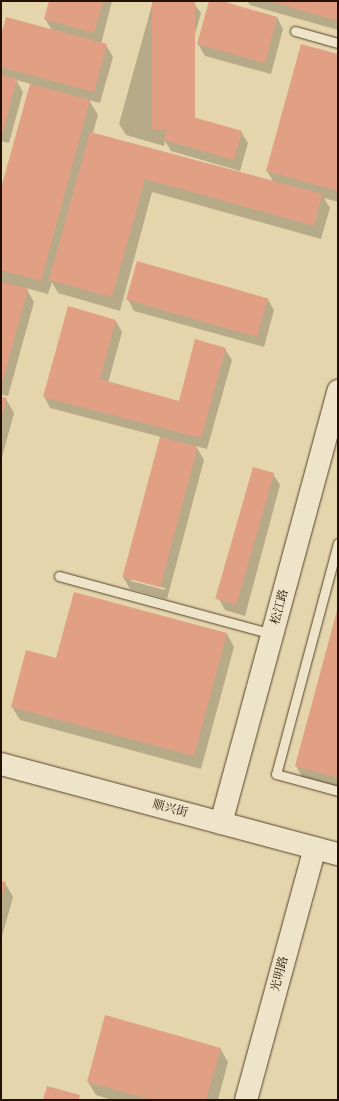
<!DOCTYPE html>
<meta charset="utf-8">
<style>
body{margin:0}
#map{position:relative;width:339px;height:1101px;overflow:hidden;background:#e4d5ac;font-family:"IM FELL English","Noto Serif SC",serif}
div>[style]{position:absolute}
.shadow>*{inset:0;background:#0003}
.building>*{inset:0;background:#e1a084;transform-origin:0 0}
.roads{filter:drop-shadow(0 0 1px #55422c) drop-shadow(0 0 1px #55422c)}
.service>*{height:9px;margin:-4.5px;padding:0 4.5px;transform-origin:4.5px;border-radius:4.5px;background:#ede4c9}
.tertiary>*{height:22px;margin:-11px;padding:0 11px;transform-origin:11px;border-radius:11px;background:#ede4c9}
span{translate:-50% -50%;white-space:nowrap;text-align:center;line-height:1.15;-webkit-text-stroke:3.5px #ede4c9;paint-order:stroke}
.street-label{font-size:12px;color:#251102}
.frame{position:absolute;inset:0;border:2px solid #251102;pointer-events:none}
</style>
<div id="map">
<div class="shadow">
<i style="clip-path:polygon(50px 1px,112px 1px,101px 44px,106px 45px,113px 57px,100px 103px,89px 100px,98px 115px,93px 133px,273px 181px,267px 171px,338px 56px,338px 202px,324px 198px,330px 208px,321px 239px,152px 192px,120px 311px,58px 293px,52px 282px,48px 294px,26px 288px,34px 302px,8px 396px,1px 394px,1px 192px,31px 84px,16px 80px,23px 92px,9px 143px,1px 141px,1px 40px,52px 30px,45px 19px)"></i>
<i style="clip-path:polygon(153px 1px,192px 1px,201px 13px,173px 113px,241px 132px,248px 143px,240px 171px,171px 151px,165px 141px,164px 146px,126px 135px,119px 124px)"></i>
<i style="clip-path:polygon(210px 1px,277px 17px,283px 29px,271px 74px,205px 56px,198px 44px)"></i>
<i style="clip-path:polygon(247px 1px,338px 1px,338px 30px,250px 5px)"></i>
<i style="clip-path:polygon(267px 298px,274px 310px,264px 347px,134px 311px,128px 300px)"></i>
<i style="clip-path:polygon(evenodd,116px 321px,122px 332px,108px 383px,179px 403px,225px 349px,232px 360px,207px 449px,196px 446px,204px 460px,167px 599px,130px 589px,123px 577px,161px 437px,50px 408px,44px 396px,116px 321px,131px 579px,165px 588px,165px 590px,131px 581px,131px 579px)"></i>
<i style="clip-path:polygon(1px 398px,6px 399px,14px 413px,1px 461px)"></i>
<i style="clip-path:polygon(273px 474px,280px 485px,245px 616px,225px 610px,219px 599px)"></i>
<i style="clip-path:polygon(338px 609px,338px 789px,304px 780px,296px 766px)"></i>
<i style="clip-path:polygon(227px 634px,234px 647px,201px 769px,20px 720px,12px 707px,57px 659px)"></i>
<i style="clip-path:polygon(1px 882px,5px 883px,13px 897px,1px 940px)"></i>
<i style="clip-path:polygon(220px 1048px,228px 1062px,218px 1100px,112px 1100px,96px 1095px,88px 1082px)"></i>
</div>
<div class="building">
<i style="clip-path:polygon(49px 1px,103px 1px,94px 33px,44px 19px)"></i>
<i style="left:152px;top:1px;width:43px;height:128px"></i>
<i style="clip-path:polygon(209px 1px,222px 1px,277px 17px,265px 63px,197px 44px)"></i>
<i style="clip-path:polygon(269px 1px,338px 1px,338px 21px)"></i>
<i style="clip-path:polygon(6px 17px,107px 44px,94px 92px,1px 67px,1px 36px)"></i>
<i style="clip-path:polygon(301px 44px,338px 54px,338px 191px,266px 171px)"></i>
<i style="clip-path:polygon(1px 75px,17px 79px,3px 132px,1px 131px)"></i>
<i style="clip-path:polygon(30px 84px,90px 100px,41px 281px,1px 270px,1px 188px)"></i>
<i style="left:172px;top:111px;width:73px;height:30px;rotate:16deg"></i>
<i style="clip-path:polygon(90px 132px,322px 194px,314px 226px,145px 179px,112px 297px,49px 280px)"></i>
<i style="left:137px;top:261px;width:136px;height:40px;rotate:16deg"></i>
<i style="clip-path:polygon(1px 282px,28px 289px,1px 387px)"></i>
<i style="clip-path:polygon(68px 306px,116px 320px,100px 379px,179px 401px,195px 339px,226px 348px,201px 438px,43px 397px)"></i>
<i style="clip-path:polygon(1px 397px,7px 398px,1px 417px)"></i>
<i style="left:160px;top:437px;width:39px;height:145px;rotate:15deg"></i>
<i style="left:253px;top:467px;width:22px;height:137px;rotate:16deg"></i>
<i style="clip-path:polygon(74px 592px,227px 633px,194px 756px,11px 707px,26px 650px,56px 658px)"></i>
<i style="clip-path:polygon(338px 607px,338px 778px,295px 766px)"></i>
<i style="clip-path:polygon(1px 881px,6px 882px,1px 898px)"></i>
<i style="clip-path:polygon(105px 1015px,221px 1048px,206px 1100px,152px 1100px,87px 1082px)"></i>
<i style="clip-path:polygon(47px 1086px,80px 1095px,79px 1100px,43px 1100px)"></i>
</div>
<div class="roads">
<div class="service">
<i style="left:295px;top:31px;width:45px;rotate:15.6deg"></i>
<i style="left:338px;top:543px;width:239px;rotate:105deg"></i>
<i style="left:276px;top:774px;width:64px;rotate:15.3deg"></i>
<i style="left:59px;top:576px;width:221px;rotate:15.2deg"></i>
</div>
<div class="tertiary">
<i style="left:1px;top:764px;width:349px;rotate:15deg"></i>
<i style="left:221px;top:823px;width:448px;rotate:-74.8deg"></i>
<i style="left:246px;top:1100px;width:261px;rotate:-74.7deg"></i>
</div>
</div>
<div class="street-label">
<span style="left:280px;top:607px;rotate:-75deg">松江路</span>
<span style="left:170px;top:809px;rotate:15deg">顺兴街</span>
<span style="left:280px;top:974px;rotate:-75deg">光明路</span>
</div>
<div class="frame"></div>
</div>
